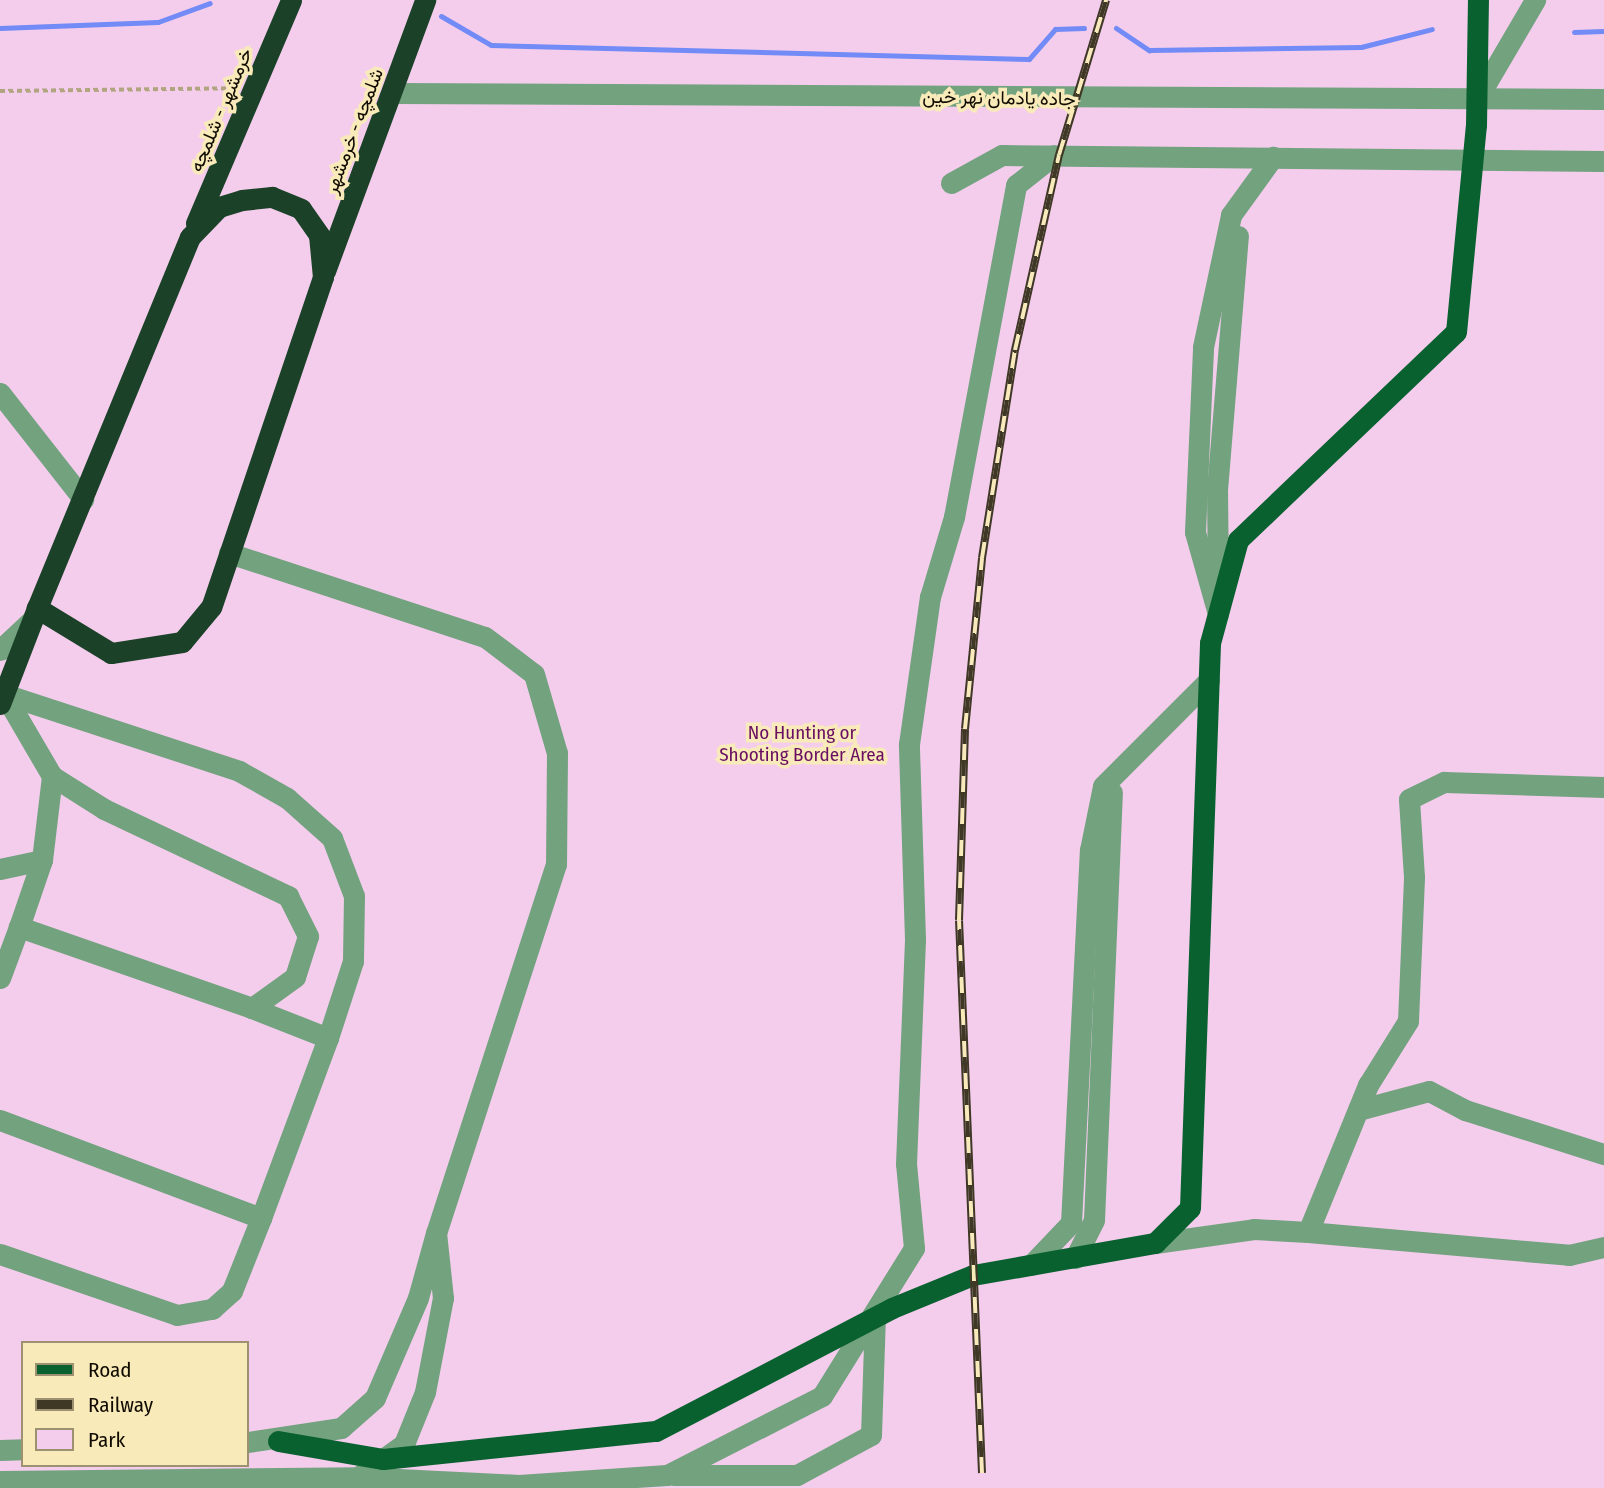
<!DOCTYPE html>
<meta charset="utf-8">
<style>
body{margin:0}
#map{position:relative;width:1604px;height:1488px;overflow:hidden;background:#f9eaba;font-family:"Fira Sans Condensed",Vazirmatn,sans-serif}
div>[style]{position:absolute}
.green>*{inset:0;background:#f4cded}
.stream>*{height:5px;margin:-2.5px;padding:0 2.5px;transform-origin:2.5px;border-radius:2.5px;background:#738bf6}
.path>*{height:3.5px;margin-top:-1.75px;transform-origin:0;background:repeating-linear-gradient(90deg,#b1a580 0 5px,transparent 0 8.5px)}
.minor>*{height:21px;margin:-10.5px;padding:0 10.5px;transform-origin:10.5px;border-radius:10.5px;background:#73a27f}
.major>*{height:21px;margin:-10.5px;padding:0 10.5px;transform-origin:10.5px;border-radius:10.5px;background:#0a6130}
.highway>*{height:21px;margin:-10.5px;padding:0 10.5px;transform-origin:10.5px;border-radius:10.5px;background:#1b4228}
.rail>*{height:8px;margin-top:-4px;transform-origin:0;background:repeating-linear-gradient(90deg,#f9eaba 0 16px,#3f3825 0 32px);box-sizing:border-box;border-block:2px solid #3f3825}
span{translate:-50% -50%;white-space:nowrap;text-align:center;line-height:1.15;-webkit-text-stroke:7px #f9eaba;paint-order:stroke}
.street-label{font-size:19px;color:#100b00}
.park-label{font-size:19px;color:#690e61}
.legend{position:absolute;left:21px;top:1341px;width:228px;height:126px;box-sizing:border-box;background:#f9eaba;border:2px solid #9c9170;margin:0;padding:9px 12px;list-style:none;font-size:21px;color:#100b00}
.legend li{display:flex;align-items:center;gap:14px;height:35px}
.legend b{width:35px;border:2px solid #9c9170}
</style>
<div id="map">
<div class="green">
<i style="clip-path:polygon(evenodd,0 0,1604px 0,1604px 1488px,0 1488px,0 0,23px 1343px,247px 1343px,247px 1465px,23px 1465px,23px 1343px)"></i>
</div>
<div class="stream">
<i style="left:441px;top:16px;width:58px;rotate:30.1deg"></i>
<i style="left:491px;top:45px;width:538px;rotate:1.49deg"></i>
<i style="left:1029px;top:59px;width:40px;rotate:-49deg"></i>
<i style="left:1055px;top:29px;width:29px;rotate:-2deg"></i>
<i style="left:0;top:28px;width:158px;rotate:-2.2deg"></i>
<i style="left:158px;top:22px;width:55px;rotate:-20.1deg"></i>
<i style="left:1116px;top:28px;width:40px;rotate:34deg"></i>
<i style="left:1149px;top:50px;width:212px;rotate:-0.8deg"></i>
<i style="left:1361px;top:47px;width:73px;rotate:-14.2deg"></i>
<i style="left:1574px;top:32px;width:30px;rotate:-2deg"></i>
</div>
<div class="path">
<i style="left:0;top:91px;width:234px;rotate:-0.7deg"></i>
</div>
<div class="minor">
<i style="left:394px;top:93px;width:1210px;rotate:0.28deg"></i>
<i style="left:1477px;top:99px;width:115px;rotate:-59.6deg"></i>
<i style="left:951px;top:183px;width:58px;rotate:-28.8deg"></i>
<i style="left:1002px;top:155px;width:602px;rotate:0.57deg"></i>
<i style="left:0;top:393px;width:135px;rotate:51.9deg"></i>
<i style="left:229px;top:553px;width:269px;rotate:18.2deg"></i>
<i style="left:485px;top:637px;width:61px;rotate:37.1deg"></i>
<i style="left:534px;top:674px;width:82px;rotate:73.8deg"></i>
<i style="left:557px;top:753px;width:111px;rotate:90.5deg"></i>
<i style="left:556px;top:864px;width:388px;rotate:108deg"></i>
<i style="left:1218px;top:584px;width:94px;rotate:-90.6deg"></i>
<i style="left:1217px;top:490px;width:255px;rotate:-85.3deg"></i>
<i style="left:1218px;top:614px;width:85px;rotate:-105.7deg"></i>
<i style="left:1195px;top:532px;width:185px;rotate:-87.5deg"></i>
<i style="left:1203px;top:347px;width:135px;rotate:-78deg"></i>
<i style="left:1231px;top:215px;width:72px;rotate:-54.1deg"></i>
<i style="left:0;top:650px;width:44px;rotate:-43.2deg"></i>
<i style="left:4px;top:694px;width:95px;rotate:59.7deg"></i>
<i style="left:52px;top:776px;width:62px;rotate:32.4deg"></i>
<i style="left:104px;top:809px;width:204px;rotate:25.3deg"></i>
<i style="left:288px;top:896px;width:45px;rotate:63.4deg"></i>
<i style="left:308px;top:936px;width:43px;rotate:107.6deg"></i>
<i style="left:295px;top:977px;width:53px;rotate:144.2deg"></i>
<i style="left:252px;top:1008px;width:247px;rotate:-160.8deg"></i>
<i style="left:19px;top:927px;width:71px;rotate:-71.1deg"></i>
<i style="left:42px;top:860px;width:85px;rotate:-83.2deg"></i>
<i style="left:4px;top:694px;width:247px;rotate:18.1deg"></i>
<i style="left:239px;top:771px;width:55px;rotate:29.4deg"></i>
<i style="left:287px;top:798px;width:60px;rotate:41.6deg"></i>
<i style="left:332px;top:838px;width:62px;rotate:69.2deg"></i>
<i style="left:354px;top:896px;width:65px;rotate:90.9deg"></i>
<i style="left:353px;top:961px;width:81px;rotate:108deg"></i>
<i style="left:0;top:869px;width:43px;rotate:-12.1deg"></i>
<i style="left:0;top:978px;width:54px;rotate:-69.6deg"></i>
<i style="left:1358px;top:1110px;width:73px;rotate:-15deg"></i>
<i style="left:1429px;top:1091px;width:41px;rotate:27.8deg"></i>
<i style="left:1465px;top:1110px;width:146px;rotate:17.6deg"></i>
<i style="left:0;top:1120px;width:279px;rotate:20.6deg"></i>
<i style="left:261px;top:1218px;width:192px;rotate:-69.6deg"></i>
<i style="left:328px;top:1038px;width:82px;rotate:-158.5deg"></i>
<i style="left:1308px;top:1232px;width:262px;rotate:5deg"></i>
<i style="left:1569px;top:1255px;width:36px;rotate:-13deg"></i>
<i style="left:1155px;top:1243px;width:100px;rotate:-8deg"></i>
<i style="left:1254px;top:1229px;width:54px;rotate:3.2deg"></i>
<i style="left:1308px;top:1232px;width:159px;rotate:-67.8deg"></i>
<i style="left:1368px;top:1085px;width:75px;rotate:-58deg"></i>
<i style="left:1408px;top:1021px;width:144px;rotate:-87.6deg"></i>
<i style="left:1414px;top:877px;width:78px;rotate:-93.7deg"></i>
<i style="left:1409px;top:799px;width:39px;rotate:-26deg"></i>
<i style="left:1444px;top:782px;width:160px;rotate:1.8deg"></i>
<i style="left:0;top:1254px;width:187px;rotate:19deg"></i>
<i style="left:177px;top:1315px;width:36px;rotate:-10deg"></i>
<i style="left:212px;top:1309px;width:27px;rotate:-42deg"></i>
<i style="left:232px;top:1291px;width:79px;rotate:-68.3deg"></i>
<i style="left:1075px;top:1258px;width:42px;rotate:-63.4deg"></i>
<i style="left:1094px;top:1220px;width:428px;rotate:-87.6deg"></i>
<i style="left:1031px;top:1265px;width:58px;rotate:-46.4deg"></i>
<i style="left:1071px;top:1223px;width:373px;rotate:-87.1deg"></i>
<i style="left:1090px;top:850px;width:65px;rotate:-78.5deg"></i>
<i style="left:1103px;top:786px;width:150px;rotate:-45deg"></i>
<i style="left:0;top:1450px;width:23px;rotate:-2deg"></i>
<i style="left:673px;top:1475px;width:124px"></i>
<i style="left:797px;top:1475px;width:84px;rotate:-28.4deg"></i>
<i style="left:871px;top:1435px;width:118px;rotate:-88.1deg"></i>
<i style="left:358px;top:1477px;width:161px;rotate:2.8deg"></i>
<i style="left:519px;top:1485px;width:148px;rotate:-3.9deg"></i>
<i style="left:667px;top:1475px;width:174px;rotate:-27deg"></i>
<i style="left:822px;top:1396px;width:174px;rotate:-58.1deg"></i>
<i style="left:914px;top:1248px;width:84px;rotate:-95.4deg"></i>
<i style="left:906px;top:1164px;width:225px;rotate:-87.7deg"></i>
<i style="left:915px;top:939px;width:195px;rotate:-91.8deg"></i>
<i style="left:909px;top:744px;width:148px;rotate:-81.9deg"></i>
<i style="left:930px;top:597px;width:84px;rotate:-73.3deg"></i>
<i style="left:954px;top:517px;width:338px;rotate:-79.4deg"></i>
<i style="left:1016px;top:185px;width:48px;rotate:-38.3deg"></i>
<i style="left:0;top:1481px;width:358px;rotate:-0.6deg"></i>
<i style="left:358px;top:1477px;width:57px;rotate:-35.7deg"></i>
<i style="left:404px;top:1444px;width:56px;rotate:-68deg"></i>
<i style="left:425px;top:1392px;width:96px;rotate:-79.2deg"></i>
<i style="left:443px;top:1298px;width:65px;rotate:-96.1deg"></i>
<i style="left:436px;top:1233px;width:67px;rotate:105.5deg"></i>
<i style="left:418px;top:1298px;width:109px;rotate:113.3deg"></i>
<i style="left:375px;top:1398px;width:45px;rotate:138.6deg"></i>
<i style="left:341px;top:1428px;width:95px;rotate:171.5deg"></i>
</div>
<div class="major">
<i style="left:278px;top:1441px;width:107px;rotate:9.7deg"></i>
<i style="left:383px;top:1459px;width:274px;rotate:-5.9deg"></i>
<i style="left:656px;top:1431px;width:266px;rotate:-27.5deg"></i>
<i style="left:892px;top:1308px;width:87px;rotate:-22.2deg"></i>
<i style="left:973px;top:1275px;width:185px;rotate:-10deg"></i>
<i style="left:1155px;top:1243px;width:49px;rotate:-45deg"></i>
<i style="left:1190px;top:1208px;width:565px;rotate:-87.97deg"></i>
<i style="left:1210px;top:643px;width:107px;rotate:-74.8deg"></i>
<i style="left:1238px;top:540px;width:301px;rotate:-43.7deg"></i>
<i style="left:1456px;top:332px;width:208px;rotate:-84.5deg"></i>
<i style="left:1476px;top:125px;width:125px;rotate:-89.1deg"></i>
</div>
<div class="highway">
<i style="left:196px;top:223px;width:242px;rotate:-66.9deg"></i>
<i style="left:325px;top:271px;width:289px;rotate:-69.7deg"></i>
<i style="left:0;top:704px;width:103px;rotate:-68.9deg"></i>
<i style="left:37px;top:608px;width:401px;rotate:-67.6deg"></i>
<i style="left:190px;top:237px;width:42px;rotate:-46deg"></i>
<i style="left:219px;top:207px;width:24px;rotate:-17deg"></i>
<i style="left:242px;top:200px;width:30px;rotate:-6deg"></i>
<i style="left:272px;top:197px;width:31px;rotate:22deg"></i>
<i style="left:301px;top:209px;width:32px;rotate:55deg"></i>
<i style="left:319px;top:235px;width:42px;rotate:84.6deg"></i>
<i style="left:323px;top:277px;width:348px;rotate:108.7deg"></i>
<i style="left:211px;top:607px;width:45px;rotate:129.6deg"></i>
<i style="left:182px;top:642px;width:72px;rotate:171.2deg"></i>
<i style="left:111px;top:653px;width:87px;rotate:-148.7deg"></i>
</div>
<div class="rail">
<i style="left:982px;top:1473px;width:553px;rotate:-92.38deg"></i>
<i style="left:959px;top:920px;width:191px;rotate:-88.2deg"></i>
<i style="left:965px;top:729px;width:172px;rotate:-84.3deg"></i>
<i style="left:982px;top:558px;width:211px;rotate:-81deg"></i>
<i style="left:1015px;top:350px;width:200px;rotate:-77.3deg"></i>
<i style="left:1059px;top:155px;width:162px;rotate:-73.1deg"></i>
</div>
<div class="street-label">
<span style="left:999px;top:98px;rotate:1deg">جاده یادمان نهر خین</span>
<span style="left:221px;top:110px;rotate:-67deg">خرمشهر - شلمچه</span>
<span style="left:354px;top:131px;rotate:-69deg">شلمچه - خرمشهر</span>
</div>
<div class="park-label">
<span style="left:802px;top:744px">No Hunting or<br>Shooting Border Area</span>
</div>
<ul class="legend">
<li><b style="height:9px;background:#0a6130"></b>Road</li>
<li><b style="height:9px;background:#3f3825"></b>Railway</li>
<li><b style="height:19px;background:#f4cded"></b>Park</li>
</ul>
</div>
